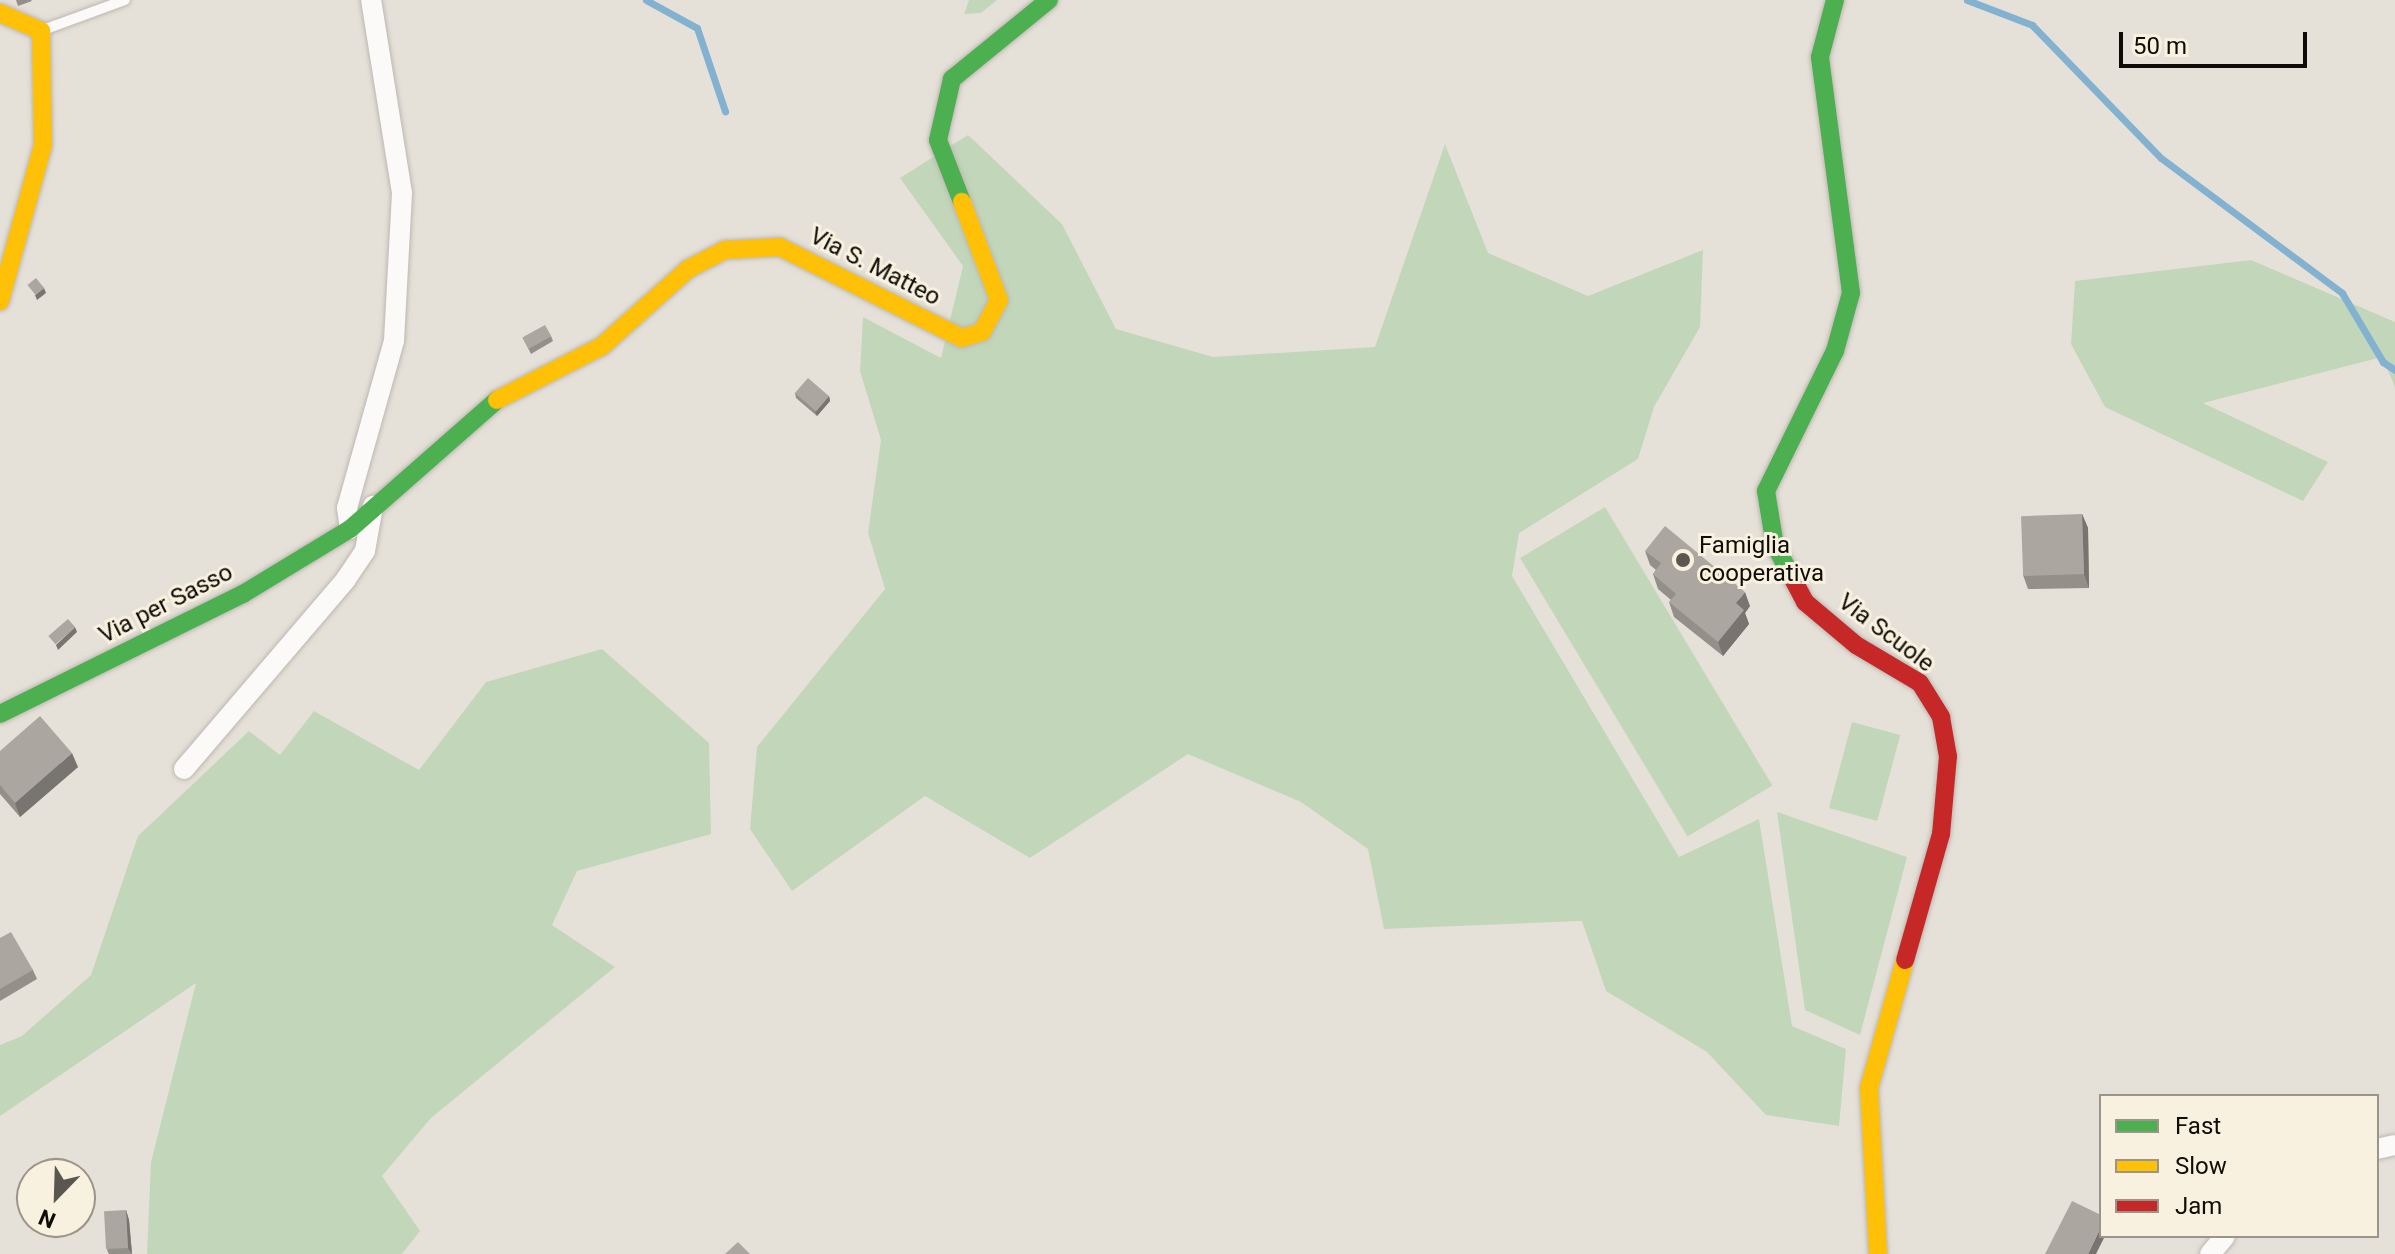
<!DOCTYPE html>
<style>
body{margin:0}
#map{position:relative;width:2395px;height:1254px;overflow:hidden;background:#e6e1d8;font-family:Roboto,sans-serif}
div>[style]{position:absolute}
.green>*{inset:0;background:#c2d7b9;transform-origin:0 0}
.stream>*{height:7px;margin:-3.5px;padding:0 3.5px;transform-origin:3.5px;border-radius:3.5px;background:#83b1d0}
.roads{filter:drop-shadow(0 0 2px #bcb8b2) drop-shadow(0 0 2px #bcb8b2)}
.lane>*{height:10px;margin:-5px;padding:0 5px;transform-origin:5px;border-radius:5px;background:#fbfaf9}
.street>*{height:20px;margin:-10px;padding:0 10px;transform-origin:10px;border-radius:10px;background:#fbfaf9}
.fast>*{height:18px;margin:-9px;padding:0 9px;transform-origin:9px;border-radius:9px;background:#4caf50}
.slow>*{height:18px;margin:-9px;padding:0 9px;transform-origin:9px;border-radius:9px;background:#ffc107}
.jam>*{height:18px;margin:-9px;padding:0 9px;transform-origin:9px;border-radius:9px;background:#c62828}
.wall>*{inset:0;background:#938f89}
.shaded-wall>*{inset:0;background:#78746f}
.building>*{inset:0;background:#aba69f;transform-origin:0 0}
.dots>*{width:22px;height:22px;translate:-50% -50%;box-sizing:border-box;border:4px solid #f9f1df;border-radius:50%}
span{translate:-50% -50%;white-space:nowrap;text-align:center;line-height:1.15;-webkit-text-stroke:6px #f9f1df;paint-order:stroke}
.street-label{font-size:24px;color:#0f0c07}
.poi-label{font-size:24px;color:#0f0c07}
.left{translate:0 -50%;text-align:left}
.legend{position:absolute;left:2099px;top:1094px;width:280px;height:144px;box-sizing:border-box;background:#f9f1df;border:2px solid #9b9589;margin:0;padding:10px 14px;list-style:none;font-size:24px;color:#0f0c07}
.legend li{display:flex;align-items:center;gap:16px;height:40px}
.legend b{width:40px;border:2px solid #9b9589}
.north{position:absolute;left:16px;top:1158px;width:80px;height:80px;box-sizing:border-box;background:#f9f1df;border:2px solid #9b9589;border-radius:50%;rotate:203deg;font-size:22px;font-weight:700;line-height:32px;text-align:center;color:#0f0c07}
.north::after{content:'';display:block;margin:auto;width:28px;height:36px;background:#5a5750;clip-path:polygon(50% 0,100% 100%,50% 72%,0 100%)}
.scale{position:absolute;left:2119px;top:32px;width:188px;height:36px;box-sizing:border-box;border:4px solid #0f0c07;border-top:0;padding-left:10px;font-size:24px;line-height:28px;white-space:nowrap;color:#0f0c07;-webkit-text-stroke:6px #f9f1df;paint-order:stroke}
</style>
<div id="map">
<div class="green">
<i style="clip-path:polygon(969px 0,997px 0,981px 13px,964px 14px)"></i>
<i style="clip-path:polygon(968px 135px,1062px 224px,1116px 329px,1213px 357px,1375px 347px,1445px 144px,1488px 253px,1588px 296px,1703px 250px,1700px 327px,1654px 407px,1638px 459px,1519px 533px,1512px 576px,1679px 857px,1759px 819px,1792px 1026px,1846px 1049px,1839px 1126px,1766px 1115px,1707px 1052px,1606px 991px,1582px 921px,1384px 929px,1368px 849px,1301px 802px,1188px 754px,1030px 858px,925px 796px,792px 891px,750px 829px,757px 747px,885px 589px,868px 533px,881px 440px,860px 371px,863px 317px,941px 358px,963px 266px,900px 178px)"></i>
<i style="clip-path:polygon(2251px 260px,2395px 322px,2395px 387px,2382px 357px,2203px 403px,2328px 462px,2303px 501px,2105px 407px,2071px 344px,2075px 281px)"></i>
<i style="left:1605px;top:507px;width:325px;height:99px;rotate:59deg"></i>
<i style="clip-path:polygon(602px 649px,709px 743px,711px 834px,577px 871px,552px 925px,615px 967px,431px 1118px,382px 1176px,420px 1231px,402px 1254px,147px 1254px,151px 1162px,196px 983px,0 1116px,0 1045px,22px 1036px,91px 975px,138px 836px,249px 731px,280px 755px,314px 711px,419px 770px,486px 682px)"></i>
<i style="left:1852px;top:722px;width:50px;height:89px;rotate:15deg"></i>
<i style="clip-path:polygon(1777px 812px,1907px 857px,1860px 1035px,1805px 1010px)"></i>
</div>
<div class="stream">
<i style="left:646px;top:0;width:58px;rotate:28.8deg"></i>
<i style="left:697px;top:28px;width:88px;rotate:71.4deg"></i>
<i style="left:1967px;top:0;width:70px;rotate:21deg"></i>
<i style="left:2032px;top:25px;width:185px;rotate:45.9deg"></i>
<i style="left:2161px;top:158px;width:226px;rotate:36.7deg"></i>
<i style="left:2342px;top:293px;width:80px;rotate:59.3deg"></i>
<i style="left:2383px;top:362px;width:14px;rotate:34deg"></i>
</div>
<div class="roads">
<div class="lane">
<i style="left:43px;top:30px;width:87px;rotate:-20.1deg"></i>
</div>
<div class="street">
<i style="left:350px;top:529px;width:21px;rotate:-98deg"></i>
<i style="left:347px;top:508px;width:173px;rotate:-74.3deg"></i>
<i style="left:394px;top:341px;width:148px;rotate:-86.9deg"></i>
<i style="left:402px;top:193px;width:195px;rotate:-99.1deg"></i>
<i style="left:184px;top:769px;width:250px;rotate:-49.5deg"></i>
<i style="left:346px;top:579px;width:34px;rotate:-56deg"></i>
<i style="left:365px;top:551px;width:46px;rotate:-79.9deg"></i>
<i style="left:2377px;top:1149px;width:18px;rotate:-13deg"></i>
<i style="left:2210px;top:1254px;width:23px;rotate:-50deg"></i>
</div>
<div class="fast">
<i style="left:962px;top:202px;width:66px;rotate:-111.2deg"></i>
<i style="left:938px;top:140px;width:63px;rotate:-77.1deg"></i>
<i style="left:952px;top:79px;width:125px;rotate:-39.2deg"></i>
<i style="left:1794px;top:581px;width:40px;rotate:-118deg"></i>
<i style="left:1775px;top:546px;width:56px;rotate:-99.3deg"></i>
<i style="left:1766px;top:491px;width:156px;rotate:-63.8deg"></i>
<i style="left:1835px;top:351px;width:60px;rotate:-74.6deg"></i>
<i style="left:1851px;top:293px;width:238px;rotate:-97.5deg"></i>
<i style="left:1820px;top:57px;width:59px;rotate:-75.3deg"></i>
<i style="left:0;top:714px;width:271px;rotate:-26.3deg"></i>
<i style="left:243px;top:594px;width:125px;rotate:-31.3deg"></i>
<i style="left:350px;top:529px;width:196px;rotate:-41.3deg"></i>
</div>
<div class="slow">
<i style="left:0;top:13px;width:45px;rotate:23.7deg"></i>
<i style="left:41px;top:31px;width:114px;rotate:89deg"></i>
<i style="left:43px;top:145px;width:162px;rotate:105.4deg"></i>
<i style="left:497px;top:400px;width:118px;rotate:-27.2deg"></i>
<i style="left:602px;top:346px;width:115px;rotate:-41.8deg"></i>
<i style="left:688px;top:269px;width:42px;rotate:-27.2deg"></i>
<i style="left:725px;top:250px;width:55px;rotate:-3.1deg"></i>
<i style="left:780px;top:247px;width:203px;rotate:26.6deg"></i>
<i style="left:962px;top:338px;width:21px;rotate:-17deg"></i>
<i style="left:982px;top:332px;width:36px;rotate:-62deg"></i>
<i style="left:999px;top:300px;width:105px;rotate:-110.7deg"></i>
<i style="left:1878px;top:1254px;width:166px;rotate:-93.1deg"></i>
<i style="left:1869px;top:1088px;width:133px;rotate:-74.3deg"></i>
</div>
<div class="jam">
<i style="left:1794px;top:581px;width:24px;rotate:62deg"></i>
<i style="left:1805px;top:602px;width:67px;rotate:40.1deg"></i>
<i style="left:1856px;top:645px;width:74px;rotate:30.7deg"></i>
<i style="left:1920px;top:683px;width:40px;rotate:58deg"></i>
<i style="left:1941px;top:717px;width:40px;rotate:80deg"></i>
<i style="left:1948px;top:756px;width:78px;rotate:95.1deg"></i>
<i style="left:1941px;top:834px;width:131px;rotate:105.9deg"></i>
</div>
</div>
<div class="wall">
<i style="clip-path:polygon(16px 0,31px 0,32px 1px,18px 6px)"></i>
<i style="clip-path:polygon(551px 336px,553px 341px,531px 354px,523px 338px)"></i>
<i style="clip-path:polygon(795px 393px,829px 396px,830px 401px,817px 416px,796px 398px)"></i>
<i style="clip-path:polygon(2082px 514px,2088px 528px,2089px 588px,2028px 589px,2023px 575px)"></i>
<i style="clip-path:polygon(1645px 551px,1750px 606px,1745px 613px,1749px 624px,1723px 656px,1674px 617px,1669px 602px,1671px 600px,1658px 589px,1653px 574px,1656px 570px,1650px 565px)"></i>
<i style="clip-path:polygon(0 751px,78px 767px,20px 817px,0 794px)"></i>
<i style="clip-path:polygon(0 938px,33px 970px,37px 979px,0 1001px)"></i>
<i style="clip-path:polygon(126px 1210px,129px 1220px,132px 1254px,109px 1254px,107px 1250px)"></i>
</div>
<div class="shaded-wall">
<i style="clip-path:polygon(44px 288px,46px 293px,37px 300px,35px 295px)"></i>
<i style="clip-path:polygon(829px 396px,830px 401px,817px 416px,815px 411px)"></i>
<i style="clip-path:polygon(2082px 514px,2088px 528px,2089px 588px,2084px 574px)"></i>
<i style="clip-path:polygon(1745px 592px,1750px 606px,1745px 613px,1749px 624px,1723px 656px,1718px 642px,1736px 603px)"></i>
<i style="clip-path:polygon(75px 627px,77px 632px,58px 650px,56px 645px)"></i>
<i style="clip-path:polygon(72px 753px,78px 767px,20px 817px,15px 803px)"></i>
<i style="clip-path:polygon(126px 1210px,129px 1220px,132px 1254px,128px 1248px)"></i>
<i style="clip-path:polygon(2101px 1227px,2101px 1236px,2105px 1236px,2096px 1254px,2088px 1254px)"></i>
</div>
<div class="building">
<i style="left:36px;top:278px;width:13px;height:11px;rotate:51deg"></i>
<i style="left:545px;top:325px;width:13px;height:26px;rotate:61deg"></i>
<i style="left:808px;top:378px;width:28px;height:20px;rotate:41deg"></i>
<i style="left:2082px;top:514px;width:60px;height:61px;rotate:88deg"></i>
<i style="clip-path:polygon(1665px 526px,1745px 592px,1736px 603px,1744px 610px,1718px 642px,1669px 602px,1676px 594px,1653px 574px,1661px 563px,1645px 551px)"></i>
<i style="left:68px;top:619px;width:11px;height:26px;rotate:49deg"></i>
<i style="clip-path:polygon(40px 716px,72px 753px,15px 803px,0 785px,0 751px)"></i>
<i style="clip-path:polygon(11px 932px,33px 970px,0 989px,0 938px)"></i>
<i style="clip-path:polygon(2072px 1201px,2101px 1215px,2101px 1227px,2088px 1254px,2045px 1254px)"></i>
<i style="left:126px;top:1210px;width:38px;height:22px;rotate:87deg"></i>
<i style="clip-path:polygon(738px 1242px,750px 1254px,725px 1254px)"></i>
</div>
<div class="dots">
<i style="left:1683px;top:560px;background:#5a5750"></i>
</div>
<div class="street-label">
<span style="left:875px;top:267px;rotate:27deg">Via S. Matteo</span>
<span style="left:166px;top:604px;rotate:-27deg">Via per Sasso</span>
<span style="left:1886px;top:633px;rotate:37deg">Via Scuole</span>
</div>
<div class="poi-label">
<span class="left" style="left:1699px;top:560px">Famiglia<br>cooperativa</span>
</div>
<ul class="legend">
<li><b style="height:10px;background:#4caf50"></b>Fast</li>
<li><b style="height:10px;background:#ffc107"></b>Slow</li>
<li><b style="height:10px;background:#c62828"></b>Jam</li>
</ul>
<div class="north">N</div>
<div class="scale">50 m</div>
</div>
